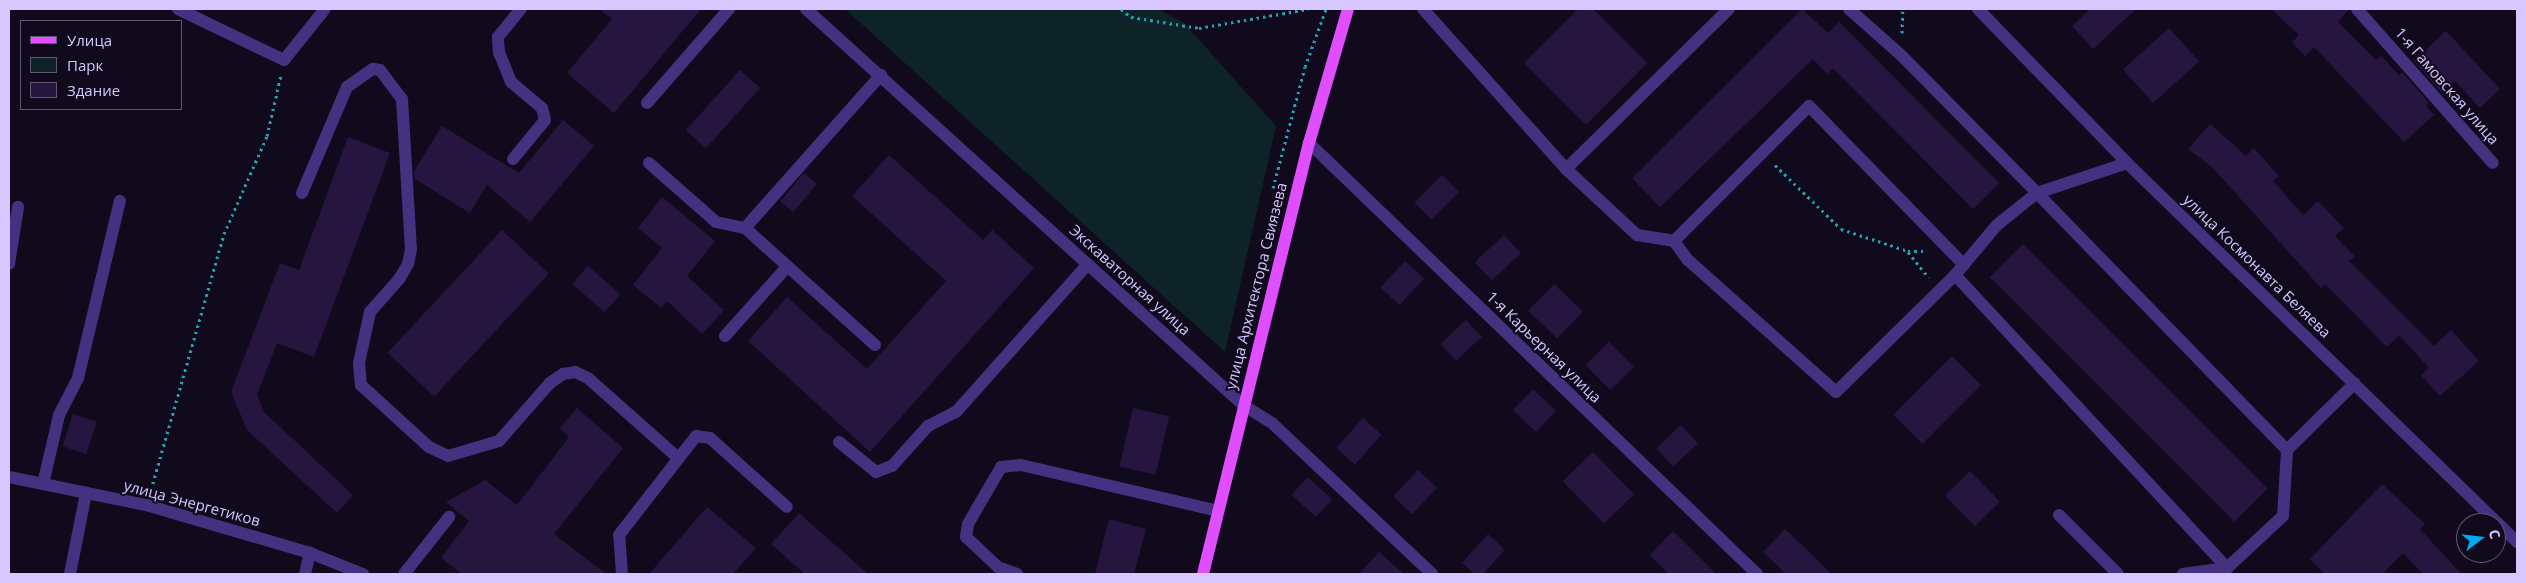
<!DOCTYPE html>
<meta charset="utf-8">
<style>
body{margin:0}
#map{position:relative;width:2526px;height:583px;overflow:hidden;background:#110a1d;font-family:"Open Sans",sans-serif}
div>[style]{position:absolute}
.green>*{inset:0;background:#0d2328}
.building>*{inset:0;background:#26153f;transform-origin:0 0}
.path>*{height:3px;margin-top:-1.5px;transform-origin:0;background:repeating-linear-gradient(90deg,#25a1b4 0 2.5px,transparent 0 6.5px)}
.minor>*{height:12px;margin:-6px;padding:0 6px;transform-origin:6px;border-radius:6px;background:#443280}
.major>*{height:12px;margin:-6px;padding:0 6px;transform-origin:6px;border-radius:6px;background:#df4eff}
span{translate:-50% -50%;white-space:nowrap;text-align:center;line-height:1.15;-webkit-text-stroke:4px #110a1d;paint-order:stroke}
.street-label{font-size:15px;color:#d8c7ff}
.frame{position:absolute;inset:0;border:10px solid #d8c7ff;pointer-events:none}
.legend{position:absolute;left:20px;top:20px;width:162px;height:90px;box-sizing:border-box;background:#110a1d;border:1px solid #615677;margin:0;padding:6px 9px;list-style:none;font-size:15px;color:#d8c7ff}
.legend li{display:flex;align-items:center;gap:10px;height:25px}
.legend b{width:25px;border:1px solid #615677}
.north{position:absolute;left:2456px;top:513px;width:50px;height:50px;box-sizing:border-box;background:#110a1d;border:1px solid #615677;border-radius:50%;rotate:74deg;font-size:14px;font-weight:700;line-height:20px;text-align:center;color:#d8c7ff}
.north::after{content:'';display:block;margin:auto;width:18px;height:22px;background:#00abf2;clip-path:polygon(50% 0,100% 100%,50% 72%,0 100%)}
</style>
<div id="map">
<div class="green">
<i style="clip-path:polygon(845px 9px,1158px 9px,1184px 23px,1276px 126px,1225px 352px)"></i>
</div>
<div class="building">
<i style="clip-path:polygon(599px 9px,701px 9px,614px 113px,567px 73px,612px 19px)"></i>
<i style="clip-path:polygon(1578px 9px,1593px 9px,1647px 63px,1586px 125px,1524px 63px)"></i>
<i style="clip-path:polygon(1802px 9px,1828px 33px,1839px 22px,1999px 183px,1973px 209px,1833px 68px,1827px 74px,1813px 59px,1660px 207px,1632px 178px)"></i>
<i style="clip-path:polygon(2090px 9px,2136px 9px,2093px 49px,2072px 26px)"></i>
<i style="clip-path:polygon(2271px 9px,2349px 9px,2338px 22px,2376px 60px,2381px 56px,2399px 75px,2402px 72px,2429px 103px,2426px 106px,2434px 115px,2404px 142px,2314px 47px,2305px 56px,2292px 42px,2299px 35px)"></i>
<i style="left:2169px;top:28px;width:45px;height:62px;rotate:48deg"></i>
<i style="clip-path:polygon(2446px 31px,2500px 89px,2480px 108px,2455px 81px,2441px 92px,2414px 61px)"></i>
<i style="left:740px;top:70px;width:27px;height:81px;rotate:42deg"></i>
<i style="clip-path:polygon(563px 120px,594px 146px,530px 222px,487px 185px,470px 213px,415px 179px,414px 171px,442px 126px,519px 173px)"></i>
<i style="clip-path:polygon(2210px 124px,2246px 156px,2254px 148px,2279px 176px,2273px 181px,2303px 215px,2318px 201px,2344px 228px,2335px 236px,2355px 257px,2349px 261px,2434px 346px,2451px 330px,2479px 361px,2440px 396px,2421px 375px,2429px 368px,2399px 335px,2387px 347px,2325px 284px,2321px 288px,2212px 167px,2188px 149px)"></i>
<i style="clip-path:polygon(348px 137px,390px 153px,314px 357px,277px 343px,257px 395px,264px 412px,353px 495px,337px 513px,247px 430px,231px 392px,280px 263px,299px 270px)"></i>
<i style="clip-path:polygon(889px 155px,983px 240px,992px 230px,1034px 268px,870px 452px,748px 341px,787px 297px,867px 369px,946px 281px,852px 196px)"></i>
<i style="left:804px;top:173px;width:17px;height:37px;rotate:40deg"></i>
<i style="left:1442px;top:175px;width:24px;height:39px;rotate:45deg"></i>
<i style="clip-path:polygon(662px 197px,715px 241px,687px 276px,724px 310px,702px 334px,667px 301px,661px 308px,633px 285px,662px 248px,638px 228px)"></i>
<i style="left:502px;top:230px;width:64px;height:168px;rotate:43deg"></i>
<i style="left:1504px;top:235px;width:25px;height:40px;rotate:47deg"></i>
<i style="left:2023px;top:244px;width:346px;height:47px;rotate:45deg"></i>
<i style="left:1405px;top:261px;width:26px;height:36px;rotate:43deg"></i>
<i style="left:588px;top:266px;width:43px;height:24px;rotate:41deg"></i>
<i style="left:1554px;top:284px;width:40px;height:37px;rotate:44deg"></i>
<i style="left:1466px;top:320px;width:23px;height:35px;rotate:47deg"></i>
<i style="left:1609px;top:342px;width:35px;height:33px;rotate:45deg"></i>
<i style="left:1952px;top:356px;width:41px;height:83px;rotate:45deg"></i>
<i style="left:1533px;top:389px;width:32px;height:29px;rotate:44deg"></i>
<i style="clip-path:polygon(577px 408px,623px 448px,554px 534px,606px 574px,462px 574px,441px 558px,469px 521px,446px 502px,485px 480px,517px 505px,569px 437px,560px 428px)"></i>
<i style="left:1133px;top:408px;width:37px;height:60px;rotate:13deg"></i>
<i style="left:73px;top:414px;width:25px;height:34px;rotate:18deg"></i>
<i style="left:1363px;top:418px;width:25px;height:40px;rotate:42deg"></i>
<i style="left:1681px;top:425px;width:25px;height:34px;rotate:47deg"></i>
<i style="left:1593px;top:452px;width:59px;height:42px;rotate:46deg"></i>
<i style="left:1418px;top:470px;width:26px;height:36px;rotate:43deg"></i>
<i style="left:1970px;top:471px;width:43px;height:35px;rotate:46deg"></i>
<i style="left:1308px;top:477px;width:33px;height:24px;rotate:43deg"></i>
<i style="clip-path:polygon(2382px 484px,2425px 524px,2420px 529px,2461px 574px,2423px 574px,2403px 553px,2382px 574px,2325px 574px,2310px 559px)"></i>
<i style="clip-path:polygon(707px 507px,756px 548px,733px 574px,649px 574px)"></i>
<i style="clip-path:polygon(799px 513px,868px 574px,805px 574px,771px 544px)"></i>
<i style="clip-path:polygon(1109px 519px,1146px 529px,1134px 574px,1095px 574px)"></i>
<i style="clip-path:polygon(1785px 529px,1832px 574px,1786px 574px,1763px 552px)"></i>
<i style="clip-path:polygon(1673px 531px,1716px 574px,1669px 574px,1650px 555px)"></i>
<i style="clip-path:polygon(1488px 534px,1505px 550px,1483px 574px,1475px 574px,1462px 563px)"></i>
<i style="clip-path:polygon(1379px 552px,1404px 574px,1359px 574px)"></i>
</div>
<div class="path">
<i style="left:1121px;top:9px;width:13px;rotate:39deg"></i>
<i style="left:1131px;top:17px;width:69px;rotate:9.2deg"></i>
<i style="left:1199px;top:28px;width:111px;rotate:-9.9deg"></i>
<i style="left:1902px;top:33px;width:24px;rotate:-88deg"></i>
<i style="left:1775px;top:165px;width:92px;rotate:44.1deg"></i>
<i style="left:1841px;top:229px;width:71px;rotate:18.2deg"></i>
<i style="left:1908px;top:251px;width:18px"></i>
<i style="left:1273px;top:188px;width:125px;rotate:-75.2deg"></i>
<i style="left:1305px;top:67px;width:62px;rotate:-70.1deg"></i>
<i style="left:1908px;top:252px;width:33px;rotate:51deg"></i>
<i style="left:151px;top:490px;width:266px;rotate:-74.1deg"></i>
<i style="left:224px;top:234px;width:107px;rotate:-66.3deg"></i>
<i style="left:267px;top:136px;width:63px;rotate:-77.1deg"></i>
</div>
<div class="minor">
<i style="left:178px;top:9px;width:118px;rotate:25.7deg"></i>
<i style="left:284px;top:60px;width:65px;rotate:-51.2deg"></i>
<i style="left:806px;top:9px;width:590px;rotate:42.18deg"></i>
<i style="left:1243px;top:405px;width:34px;rotate:32deg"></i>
<i style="left:1272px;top:423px;width:220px;rotate:43.3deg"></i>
<i style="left:1423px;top:9px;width:215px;rotate:48.2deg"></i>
<i style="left:1566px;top:169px;width:97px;rotate:42.9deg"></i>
<i style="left:1637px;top:235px;width:37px;rotate:9deg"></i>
<i style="left:1674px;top:241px;width:24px;rotate:54deg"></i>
<i style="left:1688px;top:260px;width:198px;rotate:41.7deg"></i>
<i style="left:1836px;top:392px;width:167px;rotate:-44.5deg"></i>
<i style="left:1955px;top:275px;width:65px;rotate:-50deg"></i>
<i style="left:1997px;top:225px;width:51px;rotate:-38.7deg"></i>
<i style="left:2037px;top:193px;width:359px;rotate:45.8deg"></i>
<i style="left:2287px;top:450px;width:95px;rotate:-44.6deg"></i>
<i style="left:1849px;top:9px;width:69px;rotate:41.5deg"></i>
<i style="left:1901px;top:55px;width:194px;rotate:45.4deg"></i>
<i style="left:2037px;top:193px;width:95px;rotate:-18.4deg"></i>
<i style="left:1978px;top:9px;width:214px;rotate:45.9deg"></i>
<i style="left:2127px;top:163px;width:544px;rotate:44.18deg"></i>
<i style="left:2357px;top:9px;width:205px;rotate:48.6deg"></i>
<i style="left:647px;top:103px;width:125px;rotate:-48.9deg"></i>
<i style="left:1309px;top:143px;width:622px;rotate:43.89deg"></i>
<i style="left:513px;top:159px;width:50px;rotate:-50.6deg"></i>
<i style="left:545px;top:120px;width:12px;rotate:-104deg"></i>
<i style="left:542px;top:108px;width:40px;rotate:-140deg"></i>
<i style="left:511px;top:82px;width:31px;rotate:-112deg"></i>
<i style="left:499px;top:53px;width:16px;rotate:-94deg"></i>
<i style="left:498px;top:37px;width:36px;rotate:-51deg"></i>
<i style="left:649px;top:163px;width:89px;rotate:41.4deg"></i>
<i style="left:716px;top:222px;width:30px;rotate:12deg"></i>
<i style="left:1566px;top:169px;width:228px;rotate:-44.5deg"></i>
<i style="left:302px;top:193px;width:115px;rotate:-67deg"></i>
<i style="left:347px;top:87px;width:32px;rotate:-35deg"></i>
<i style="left:373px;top:69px;width:7px;rotate:8deg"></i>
<i style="left:380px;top:70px;width:36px;rotate:53deg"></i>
<i style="left:402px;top:99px;width:150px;rotate:86.6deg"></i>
<i style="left:411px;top:249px;width:15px;rotate:101deg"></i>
<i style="left:408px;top:264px;width:16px;rotate:120deg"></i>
<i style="left:400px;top:278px;width:45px;rotate:131.4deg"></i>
<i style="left:370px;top:312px;width:52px;rotate:102.2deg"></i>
<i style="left:359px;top:363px;width:22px;rotate:85deg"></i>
<i style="left:361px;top:385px;width:92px;rotate:42.4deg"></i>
<i style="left:429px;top:447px;width:21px;rotate:25deg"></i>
<i style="left:448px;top:456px;width:53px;rotate:-16.4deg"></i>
<i style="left:499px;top:441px;width:77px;rotate:-48.7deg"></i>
<i style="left:550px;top:383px;width:16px;rotate:-35deg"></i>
<i style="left:563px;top:374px;width:12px;rotate:-9deg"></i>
<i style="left:575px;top:372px;width:14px;rotate:25deg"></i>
<i style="left:588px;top:378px;width:119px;rotate:41.6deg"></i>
<i style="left:1674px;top:241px;width:191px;rotate:-45deg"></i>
<i style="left:1809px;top:106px;width:222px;rotate:45.7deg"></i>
<i style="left:9px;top:264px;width:58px;rotate:-81deg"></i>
<i style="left:1955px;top:275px;width:400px;rotate:47.1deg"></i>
<i style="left:725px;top:336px;width:93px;rotate:-48.1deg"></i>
<i style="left:875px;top:345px;width:175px;rotate:-138deg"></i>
<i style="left:745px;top:228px;width:205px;rotate:-48.4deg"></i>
<i style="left:839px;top:442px;width:48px;rotate:39deg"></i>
<i style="left:876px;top:472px;width:17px;rotate:-21deg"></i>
<i style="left:892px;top:466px;width:54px;rotate:-48deg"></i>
<i style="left:928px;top:426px;width:31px;rotate:-27deg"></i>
<i style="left:956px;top:412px;width:198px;rotate:-48.3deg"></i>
<i style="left:9px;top:477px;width:140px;rotate:11.6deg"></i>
<i style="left:146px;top:505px;width:171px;rotate:16.3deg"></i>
<i style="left:310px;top:553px;width:57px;rotate:21.6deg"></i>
<i style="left:43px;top:484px;width:71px;rotate:-76.9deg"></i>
<i style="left:59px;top:415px;width:42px;rotate:-62.8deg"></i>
<i style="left:78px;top:378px;width:182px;rotate:-76.7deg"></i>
<i style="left:2059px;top:515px;width:83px;rotate:45deg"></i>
<i style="left:70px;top:574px;width:83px;rotate:-78.8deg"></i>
<i style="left:305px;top:574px;width:22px;rotate:-77deg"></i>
<i style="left:404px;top:574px;width:73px;rotate:-51.7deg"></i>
<i style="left:622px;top:574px;width:39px;rotate:-94deg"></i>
<i style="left:619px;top:535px;width:125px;rotate:-52.1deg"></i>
<i style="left:696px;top:436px;width:14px;rotate:8deg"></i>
<i style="left:710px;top:438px;width:103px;rotate:41.9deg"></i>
<i style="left:1017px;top:574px;width:20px;rotate:-160deg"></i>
<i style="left:998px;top:567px;width:44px;rotate:-136.8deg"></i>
<i style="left:966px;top:537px;width:13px;rotate:-81deg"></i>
<i style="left:968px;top:524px;width:66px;rotate:-59.9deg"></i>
<i style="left:1001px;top:467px;width:20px;rotate:-6deg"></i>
<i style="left:1021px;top:465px;width:202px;rotate:13.1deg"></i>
<i style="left:2183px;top:574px;width:44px;rotate:-7.8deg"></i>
<i style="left:2227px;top:568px;width:76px;rotate:-42.9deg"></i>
<i style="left:2283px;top:516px;width:66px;rotate:-86.5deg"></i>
</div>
<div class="major">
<i style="left:1203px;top:574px;width:444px;rotate:-76.2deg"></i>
<i style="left:1309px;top:143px;width:140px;rotate:-73.8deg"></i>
</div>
<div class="street-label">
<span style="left:2447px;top:86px;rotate:49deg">1-я Гамовская улица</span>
<span style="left:2257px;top:266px;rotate:44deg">улица Космонавта Беляева</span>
<span style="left:1130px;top:280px;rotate:42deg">Экскаваторная улица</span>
<span style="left:1256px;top:286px;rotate:-76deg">улица Архитектора Свиязева</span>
<span style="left:1544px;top:347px;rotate:44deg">1-я Карьерная улица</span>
<span style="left:192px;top:503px;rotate:15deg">улица Энергетиков</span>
</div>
<div class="frame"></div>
<ul class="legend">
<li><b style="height:6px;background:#df4eff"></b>Улица</li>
<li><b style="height:14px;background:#0d2328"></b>Парк</li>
<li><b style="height:14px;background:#26153f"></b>Здание</li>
</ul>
<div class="north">С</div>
</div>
